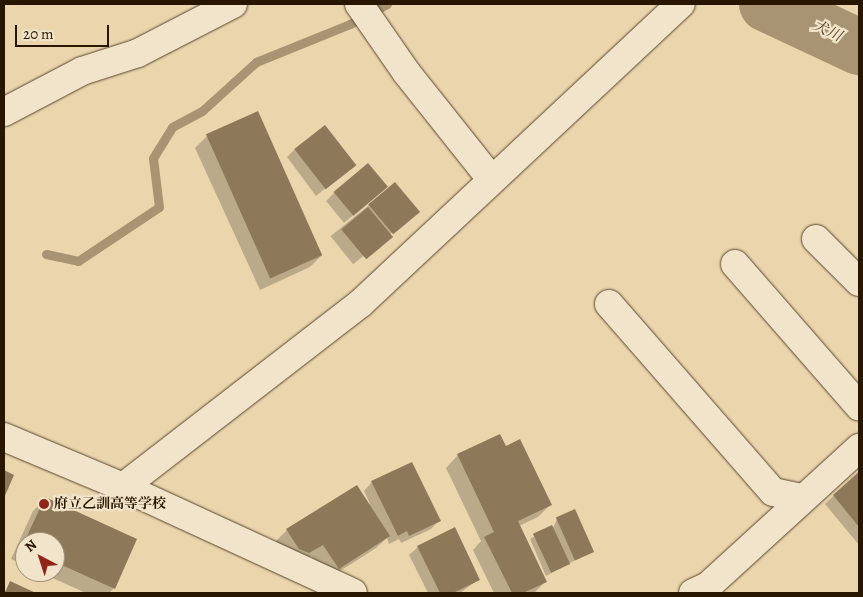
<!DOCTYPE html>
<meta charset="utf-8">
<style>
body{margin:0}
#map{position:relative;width:863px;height:597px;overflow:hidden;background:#ead5ad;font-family:Alegreya,"Noto Serif JP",serif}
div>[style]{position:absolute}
.shadow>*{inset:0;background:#0003;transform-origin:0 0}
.stream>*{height:9px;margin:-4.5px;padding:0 4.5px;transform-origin:4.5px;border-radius:4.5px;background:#a89472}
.river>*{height:56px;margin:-28px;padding:0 28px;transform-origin:28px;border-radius:28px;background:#a89472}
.building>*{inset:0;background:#8d795a;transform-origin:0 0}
.roads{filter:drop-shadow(0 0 1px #59462b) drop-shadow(0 0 1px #59462b)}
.minor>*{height:28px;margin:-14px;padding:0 14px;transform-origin:14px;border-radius:14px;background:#f1e4ca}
.dots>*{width:14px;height:14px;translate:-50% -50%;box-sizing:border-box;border:2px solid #f1e4ca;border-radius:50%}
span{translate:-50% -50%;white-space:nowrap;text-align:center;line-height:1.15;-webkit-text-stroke:4.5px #f1e4ca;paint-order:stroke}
.poi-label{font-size:14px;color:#291600;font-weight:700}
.left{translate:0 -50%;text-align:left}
.water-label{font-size:15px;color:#5c482e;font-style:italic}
.frame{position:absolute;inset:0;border:5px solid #291600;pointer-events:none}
.north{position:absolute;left:15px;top:532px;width:50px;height:50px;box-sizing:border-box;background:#f1e4ca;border:1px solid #a19279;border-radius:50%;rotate:320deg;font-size:14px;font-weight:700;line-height:20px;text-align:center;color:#291600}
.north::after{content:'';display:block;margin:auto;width:18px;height:22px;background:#8f2418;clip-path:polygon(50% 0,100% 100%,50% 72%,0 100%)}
.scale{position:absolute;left:15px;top:25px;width:94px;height:22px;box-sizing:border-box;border:2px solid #291600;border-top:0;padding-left:6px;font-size:15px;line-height:18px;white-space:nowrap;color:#291600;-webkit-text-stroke:4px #f1e4ca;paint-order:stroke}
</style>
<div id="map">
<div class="shadow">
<i style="clip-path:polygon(207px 136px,322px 255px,310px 267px,260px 290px,195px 148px)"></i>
<i style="clip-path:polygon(295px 149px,354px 165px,316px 196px,287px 157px)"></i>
<i style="left:395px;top:184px;width:36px;height:83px;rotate:51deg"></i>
<i style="clip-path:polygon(334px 193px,377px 195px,344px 223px,326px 201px)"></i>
<i style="clip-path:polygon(506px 447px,550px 505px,538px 517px,519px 526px,545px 582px,534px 593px,494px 593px,473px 550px,481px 541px,446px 468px,458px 455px)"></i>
<i style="clip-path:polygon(859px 471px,859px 545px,825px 504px)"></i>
<i style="clip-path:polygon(372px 482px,439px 521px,431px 529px,401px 543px,399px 539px,389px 544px,387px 538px,376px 548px,326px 580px,311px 556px,297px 565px,275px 542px,287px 530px,370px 504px,364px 491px)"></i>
<i style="clip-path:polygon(45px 499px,114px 588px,109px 593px,86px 593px,39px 572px,55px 572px,55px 542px,25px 542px,25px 566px,11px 559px,33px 511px)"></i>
<i style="clip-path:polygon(557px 519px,592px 551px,546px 576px,530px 539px,554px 526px)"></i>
<i style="clip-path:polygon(418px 547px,479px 579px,460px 593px,428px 593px,409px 555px)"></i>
<i style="clip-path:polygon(10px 583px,33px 593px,4px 593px)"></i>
</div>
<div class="stream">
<i style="left:46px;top:254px;width:33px;rotate:12deg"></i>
<i style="left:78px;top:261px;width:97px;rotate:-33.7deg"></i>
<i style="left:159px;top:207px;width:49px;rotate:-97deg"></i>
<i style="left:153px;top:158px;width:36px;rotate:-58deg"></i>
<i style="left:172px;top:127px;width:34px;rotate:-28deg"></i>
<i style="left:202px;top:111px;width:73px;rotate:-42.2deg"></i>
<i style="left:256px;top:62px;width:101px;rotate:-22deg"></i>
<i style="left:350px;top:24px;width:42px;rotate:-28.4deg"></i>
</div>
<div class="river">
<i style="left:767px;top:4px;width:102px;rotate:25.1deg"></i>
</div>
<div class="building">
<i style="left:258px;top:111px;width:158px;height:57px;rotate:66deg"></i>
<i style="left:325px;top:125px;width:51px;height:39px;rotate:52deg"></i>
<i style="left:368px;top:163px;width:31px;height:45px;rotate:50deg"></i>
<i style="left:395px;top:182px;width:39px;height:35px;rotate:50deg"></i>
<i style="left:368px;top:207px;width:39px;height:35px;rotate:50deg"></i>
<i style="clip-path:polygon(500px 434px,506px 446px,520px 439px,552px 505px,518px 521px,547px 582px,523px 593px,512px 593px,484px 537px,494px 532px,457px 454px)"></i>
<i style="clip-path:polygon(412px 462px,441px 521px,409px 536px,407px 531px,398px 536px,371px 481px)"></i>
<i style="clip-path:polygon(4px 470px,14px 475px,4px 498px)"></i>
<i style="clip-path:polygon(859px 472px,859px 527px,833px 495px)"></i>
<i style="clip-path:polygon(357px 485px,390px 536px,339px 569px,323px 545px,309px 553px,299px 549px,286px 529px)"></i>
<i style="clip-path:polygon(45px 497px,137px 539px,115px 589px,55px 562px,55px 542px,25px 542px,25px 548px,22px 547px)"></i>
<i style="left:575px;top:509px;width:47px;height:21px;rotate:66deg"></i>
<i style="left:552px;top:525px;width:43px;height:21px;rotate:65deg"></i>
<i style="clip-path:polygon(455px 527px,480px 580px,453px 593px,440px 593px,417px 546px)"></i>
<i style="clip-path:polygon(10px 581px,36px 593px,5px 593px)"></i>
</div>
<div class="roads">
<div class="minor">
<i style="left:359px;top:4px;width:83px;rotate:55.3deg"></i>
<i style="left:406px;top:72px;width:138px;rotate:51.5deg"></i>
<i style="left:4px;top:112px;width:88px;rotate:-27.7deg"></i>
<i style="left:82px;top:71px;width:59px;rotate:-17.8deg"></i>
<i style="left:138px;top:53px;width:107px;rotate:-27.3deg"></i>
<i style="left:816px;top:239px;width:61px;rotate:45deg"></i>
<i style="left:735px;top:264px;width:189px;rotate:48.9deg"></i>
<i style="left:609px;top:304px;width:249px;rotate:48.9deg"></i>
<i style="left:773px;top:492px;width:30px;rotate:12deg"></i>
<i style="left:4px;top:437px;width:129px;rotate:22.8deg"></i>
<i style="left:123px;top:487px;width:253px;rotate:24.7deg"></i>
<i style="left:123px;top:487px;width:301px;rotate:-37.7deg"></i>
<i style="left:361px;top:303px;width:438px;rotate:-43.1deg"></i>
<i style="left:693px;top:593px;width:17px;rotate:-25deg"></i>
<i style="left:708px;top:586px;width:205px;rotate:-42.4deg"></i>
</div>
</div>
<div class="dots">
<i style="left:44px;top:504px;background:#8f2418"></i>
</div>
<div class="poi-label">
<span class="left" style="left:54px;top:504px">府立乙訓高等学校</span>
</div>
<div class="water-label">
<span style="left:827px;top:31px;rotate:25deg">犬川</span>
</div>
<div class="frame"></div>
<div class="north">N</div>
<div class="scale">20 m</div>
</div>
